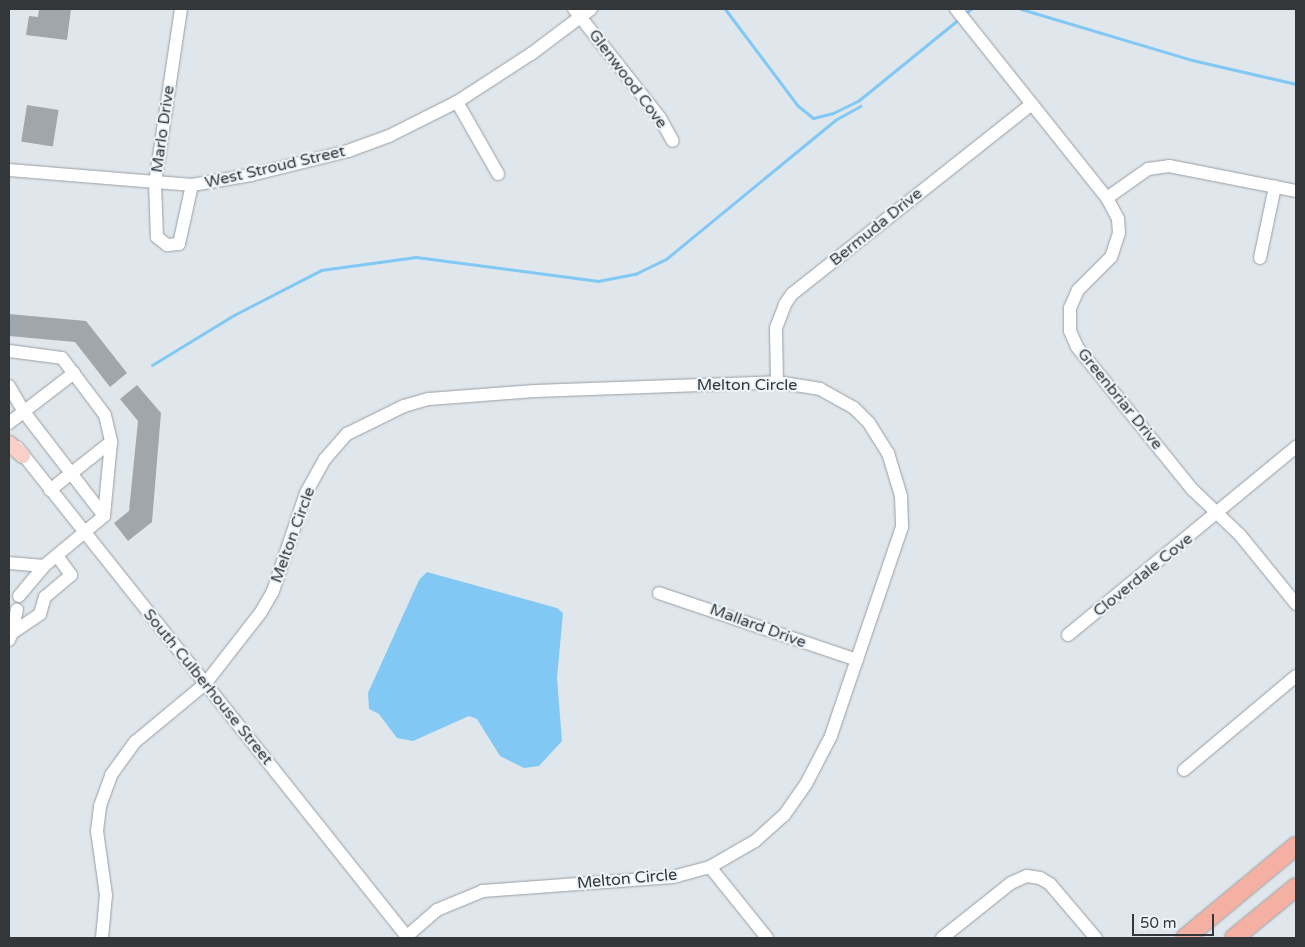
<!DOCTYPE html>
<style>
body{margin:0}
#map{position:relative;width:1305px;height:947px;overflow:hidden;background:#e0e7ec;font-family:"Varela Round",sans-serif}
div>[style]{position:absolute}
.water>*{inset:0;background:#81c8f5}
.stream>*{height:3px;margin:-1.5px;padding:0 1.5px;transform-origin:1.5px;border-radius:1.5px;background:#81c8f5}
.building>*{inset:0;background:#a0a7ac;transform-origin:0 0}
.roads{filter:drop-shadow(0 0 1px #989ea3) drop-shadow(0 0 1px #989ea3)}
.minor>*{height:12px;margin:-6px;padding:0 6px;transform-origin:6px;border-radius:6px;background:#fff}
.major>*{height:15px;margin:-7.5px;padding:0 7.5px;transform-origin:7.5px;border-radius:7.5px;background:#f8d0c8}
.highway>*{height:18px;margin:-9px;padding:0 9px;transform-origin:9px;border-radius:9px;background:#f4b1a3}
span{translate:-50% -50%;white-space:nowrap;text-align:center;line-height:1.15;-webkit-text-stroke:4.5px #edf4f9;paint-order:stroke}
.street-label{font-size:16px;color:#343739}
.frame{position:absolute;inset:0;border:10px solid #343739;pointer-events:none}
.scale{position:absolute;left:1132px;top:914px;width:82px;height:22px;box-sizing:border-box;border:2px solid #343739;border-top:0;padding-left:6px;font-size:15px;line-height:18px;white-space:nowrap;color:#343739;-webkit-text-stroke:4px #edf4f9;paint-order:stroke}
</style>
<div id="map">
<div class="water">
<i style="clip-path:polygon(427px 572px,557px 608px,563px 613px,557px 678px,562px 741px,539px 766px,524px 768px,500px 756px,477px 719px,469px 716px,413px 741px,397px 738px,379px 714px,369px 709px,368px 693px,419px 580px)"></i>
</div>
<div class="stream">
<i style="left:725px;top:9px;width:120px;rotate:53.1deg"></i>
<i style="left:797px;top:105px;width:21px;rotate:39deg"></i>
<i style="left:813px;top:118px;width:21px;rotate:-14deg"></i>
<i style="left:833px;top:113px;width:28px;rotate:-26deg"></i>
<i style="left:858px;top:101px;width:130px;rotate:-39.1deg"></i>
<i style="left:1021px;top:9px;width:178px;rotate:16.6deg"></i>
<i style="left:1192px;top:60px;width:107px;rotate:13deg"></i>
<i style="left:963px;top:15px;width:10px;rotate:-37deg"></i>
<i style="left:152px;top:365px;width:96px;rotate:-31.4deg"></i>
<i style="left:234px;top:315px;width:98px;rotate:-27.3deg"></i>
<i style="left:321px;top:270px;width:96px;rotate:-7.8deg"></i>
<i style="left:416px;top:257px;width:184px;rotate:7.5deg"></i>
<i style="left:598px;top:281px;width:38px;rotate:-11deg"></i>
<i style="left:635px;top:274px;width:34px;rotate:-26deg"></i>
<i style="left:666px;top:259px;width:219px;rotate:-39.4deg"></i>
<i style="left:835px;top:120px;width:29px;rotate:-29deg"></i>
</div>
<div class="building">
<i style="clip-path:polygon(39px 9px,71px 9px,67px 40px,26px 35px,29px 16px,38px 17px)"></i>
<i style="left:27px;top:105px;width:32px;height:37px;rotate:9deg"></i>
<i style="clip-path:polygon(9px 314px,86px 321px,127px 373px,110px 387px,75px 342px,9px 336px)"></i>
<i style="clip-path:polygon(137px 385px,161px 413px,152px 522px,128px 541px,114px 523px,129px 511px,138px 421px,120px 399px)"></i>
</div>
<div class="roads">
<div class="minor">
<i style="left:181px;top:9px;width:176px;rotate:98.5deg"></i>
<i style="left:155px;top:183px;width:54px;rotate:87.9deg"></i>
<i style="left:157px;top:237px;width:13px;rotate:39deg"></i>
<i style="left:167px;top:245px;width:12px;rotate:-5deg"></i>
<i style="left:179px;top:244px;width:60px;rotate:-77.6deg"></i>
<i style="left:574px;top:9px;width:139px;rotate:51.7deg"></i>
<i style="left:660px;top:118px;width:26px;rotate:61deg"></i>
<i style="left:956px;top:9px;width:242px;rotate:51.4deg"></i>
<i style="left:1107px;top:198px;width:24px;rotate:62deg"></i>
<i style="left:1118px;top:219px;width:14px;rotate:86deg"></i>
<i style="left:1119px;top:233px;width:25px;rotate:108deg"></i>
<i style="left:1111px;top:257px;width:47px;rotate:135deg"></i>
<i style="left:1078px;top:290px;width:20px;rotate:114deg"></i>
<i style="left:1070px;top:308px;width:23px;rotate:90deg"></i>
<i style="left:1070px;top:331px;width:17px;rotate:66deg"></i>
<i style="left:1077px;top:347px;width:184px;rotate:51deg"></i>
<i style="left:1193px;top:490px;width:65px;rotate:43.8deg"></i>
<i style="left:1240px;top:535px;width:89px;rotate:50.9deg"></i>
<i style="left:457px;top:102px;width:83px;rotate:60.3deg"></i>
<i style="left:9px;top:170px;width:184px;rotate:4.7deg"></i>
<i style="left:192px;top:185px;width:60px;rotate:-9.6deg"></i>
<i style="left:251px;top:175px;width:100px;rotate:-13.9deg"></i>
<i style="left:348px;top:151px;width:44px;rotate:-20.1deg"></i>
<i style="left:389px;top:136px;width:76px;rotate:-26.6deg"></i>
<i style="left:457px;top:102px;width:88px;rotate:-33deg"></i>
<i style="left:531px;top:54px;width:75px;rotate:-36.9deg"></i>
<i style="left:1107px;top:198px;width:50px;rotate:-35.3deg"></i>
<i style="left:1148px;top:169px;width:21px;rotate:-8deg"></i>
<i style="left:1169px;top:166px;width:129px;rotate:11.1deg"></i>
<i style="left:1260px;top:258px;width:73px;rotate:-78.1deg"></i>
<i style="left:9px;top:351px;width:53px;rotate:7.5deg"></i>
<i style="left:62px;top:358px;width:71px;rotate:53deg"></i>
<i style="left:105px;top:415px;width:28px;rotate:77deg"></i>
<i style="left:111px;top:442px;width:74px;rotate:95.4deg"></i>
<i style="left:104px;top:516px;width:78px;rotate:140.2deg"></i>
<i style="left:44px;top:566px;width:35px;rotate:-175deg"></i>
<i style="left:777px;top:382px;width:54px;rotate:-91.1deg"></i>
<i style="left:776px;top:328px;width:26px;rotate:-69deg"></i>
<i style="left:785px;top:304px;width:12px;rotate:-55deg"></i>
<i style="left:792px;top:294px;width:306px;rotate:-38.4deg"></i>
<i style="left:9px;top:386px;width:30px;rotate:60deg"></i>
<i style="left:24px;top:412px;width:131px;rotate:52.4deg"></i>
<i style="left:9px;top:423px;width:82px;rotate:-37.6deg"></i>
<i style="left:17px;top:447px;width:628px;rotate:51.47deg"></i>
<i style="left:50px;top:490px;width:78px;rotate:-38.2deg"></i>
<i style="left:659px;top:593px;width:209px;rotate:18.7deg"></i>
<i style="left:19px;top:596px;width:39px;rotate:-50deg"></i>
<i style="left:12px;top:633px;width:24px;rotate:-78deg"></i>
<i style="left:1068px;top:635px;width:296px;rotate:-39.5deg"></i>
<i style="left:9px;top:640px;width:8px;rotate:-67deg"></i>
<i style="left:12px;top:633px;width:34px;rotate:-34deg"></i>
<i style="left:40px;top:614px;width:18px;rotate:-74deg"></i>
<i style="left:45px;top:597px;width:34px;rotate:-40deg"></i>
<i style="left:71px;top:575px;width:24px;rotate:-126deg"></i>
<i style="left:1184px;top:770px;width:146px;rotate:-40deg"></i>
<i style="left:710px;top:867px;width:91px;rotate:51.2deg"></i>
<i style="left:102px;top:938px;width:43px;rotate:-84.7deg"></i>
<i style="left:106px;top:895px;width:65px;rotate:-98deg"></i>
<i style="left:97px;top:831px;width:25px;rotate:-83deg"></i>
<i style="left:100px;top:806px;width:33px;rotate:-70deg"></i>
<i style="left:111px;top:775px;width:41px;rotate:-54deg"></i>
<i style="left:135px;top:742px;width:91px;rotate:-39.6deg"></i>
<i style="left:205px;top:684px;width:91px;rotate:-52.1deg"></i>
<i style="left:261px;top:612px;width:24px;rotate:-60deg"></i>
<i style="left:273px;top:591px;width:103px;rotate:-71.4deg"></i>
<i style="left:306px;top:493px;width:39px;rotate:-61deg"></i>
<i style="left:325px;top:459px;width:33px;rotate:-49deg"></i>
<i style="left:347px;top:434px;width:64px;rotate:-26.2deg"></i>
<i style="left:404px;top:406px;width:26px;rotate:-16deg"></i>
<i style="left:429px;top:399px;width:106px;rotate:-4.3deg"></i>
<i style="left:535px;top:391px;width:242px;rotate:-2.1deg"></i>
<i style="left:777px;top:382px;width:44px;rotate:9.2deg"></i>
<i style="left:820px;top:389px;width:39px;rotate:29deg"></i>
<i style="left:854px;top:408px;width:21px;rotate:45deg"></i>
<i style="left:869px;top:423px;width:36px;rotate:58deg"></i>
<i style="left:888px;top:453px;width:45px;rotate:73.2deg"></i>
<i style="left:901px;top:496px;width:31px;rotate:88deg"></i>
<i style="left:902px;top:527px;width:221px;rotate:108.8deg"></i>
<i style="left:831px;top:736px;width:54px;rotate:117.5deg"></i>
<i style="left:806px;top:784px;width:38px;rotate:125deg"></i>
<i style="left:784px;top:815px;width:39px;rotate:138deg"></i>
<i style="left:755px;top:841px;width:52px;rotate:150deg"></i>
<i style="left:710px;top:867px;width:38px;rotate:165deg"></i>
<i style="left:673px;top:877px;width:191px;rotate:175.8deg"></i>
<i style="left:483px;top:891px;width:50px;rotate:157.6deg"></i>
<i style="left:437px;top:910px;width:40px;rotate:139deg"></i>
<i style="left:942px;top:938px;width:88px;rotate:-38.6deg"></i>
<i style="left:1011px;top:883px;width:17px;rotate:-24deg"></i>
<i style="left:1027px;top:876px;width:13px;rotate:9deg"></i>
<i style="left:1040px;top:878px;width:12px;rotate:31deg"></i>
<i style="left:1050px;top:884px;width:71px;rotate:49.6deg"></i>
</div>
<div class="major">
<i style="left:9px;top:443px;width:18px;rotate:43deg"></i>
</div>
<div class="highway">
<i style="left:1185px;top:938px;width:144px;rotate:-39.7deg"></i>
<i style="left:1234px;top:938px;width:80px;rotate:-39.4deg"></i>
</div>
</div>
<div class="street-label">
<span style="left:628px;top:79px;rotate:53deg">Glenwood Cove</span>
<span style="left:163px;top:129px;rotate:-82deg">Marlo Drive</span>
<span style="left:275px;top:167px;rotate:-13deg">West Stroud Street</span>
<span style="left:876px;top:227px;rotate:-39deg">Bermuda Drive</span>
<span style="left:747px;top:385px">Melton Circle</span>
<span style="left:1120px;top:399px;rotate:51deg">Greenbriar Drive</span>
<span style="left:293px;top:535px;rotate:-70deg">Melton Circle</span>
<span style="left:1143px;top:575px;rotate:-39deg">Cloverdale Cove</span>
<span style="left:758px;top:626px;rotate:20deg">Mallard Drive</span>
<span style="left:208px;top:687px;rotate:51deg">South Culberhouse Street</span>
<span style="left:627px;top:879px;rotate:-5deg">Melton Circle</span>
</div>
<div class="frame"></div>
<div class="scale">50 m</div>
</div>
